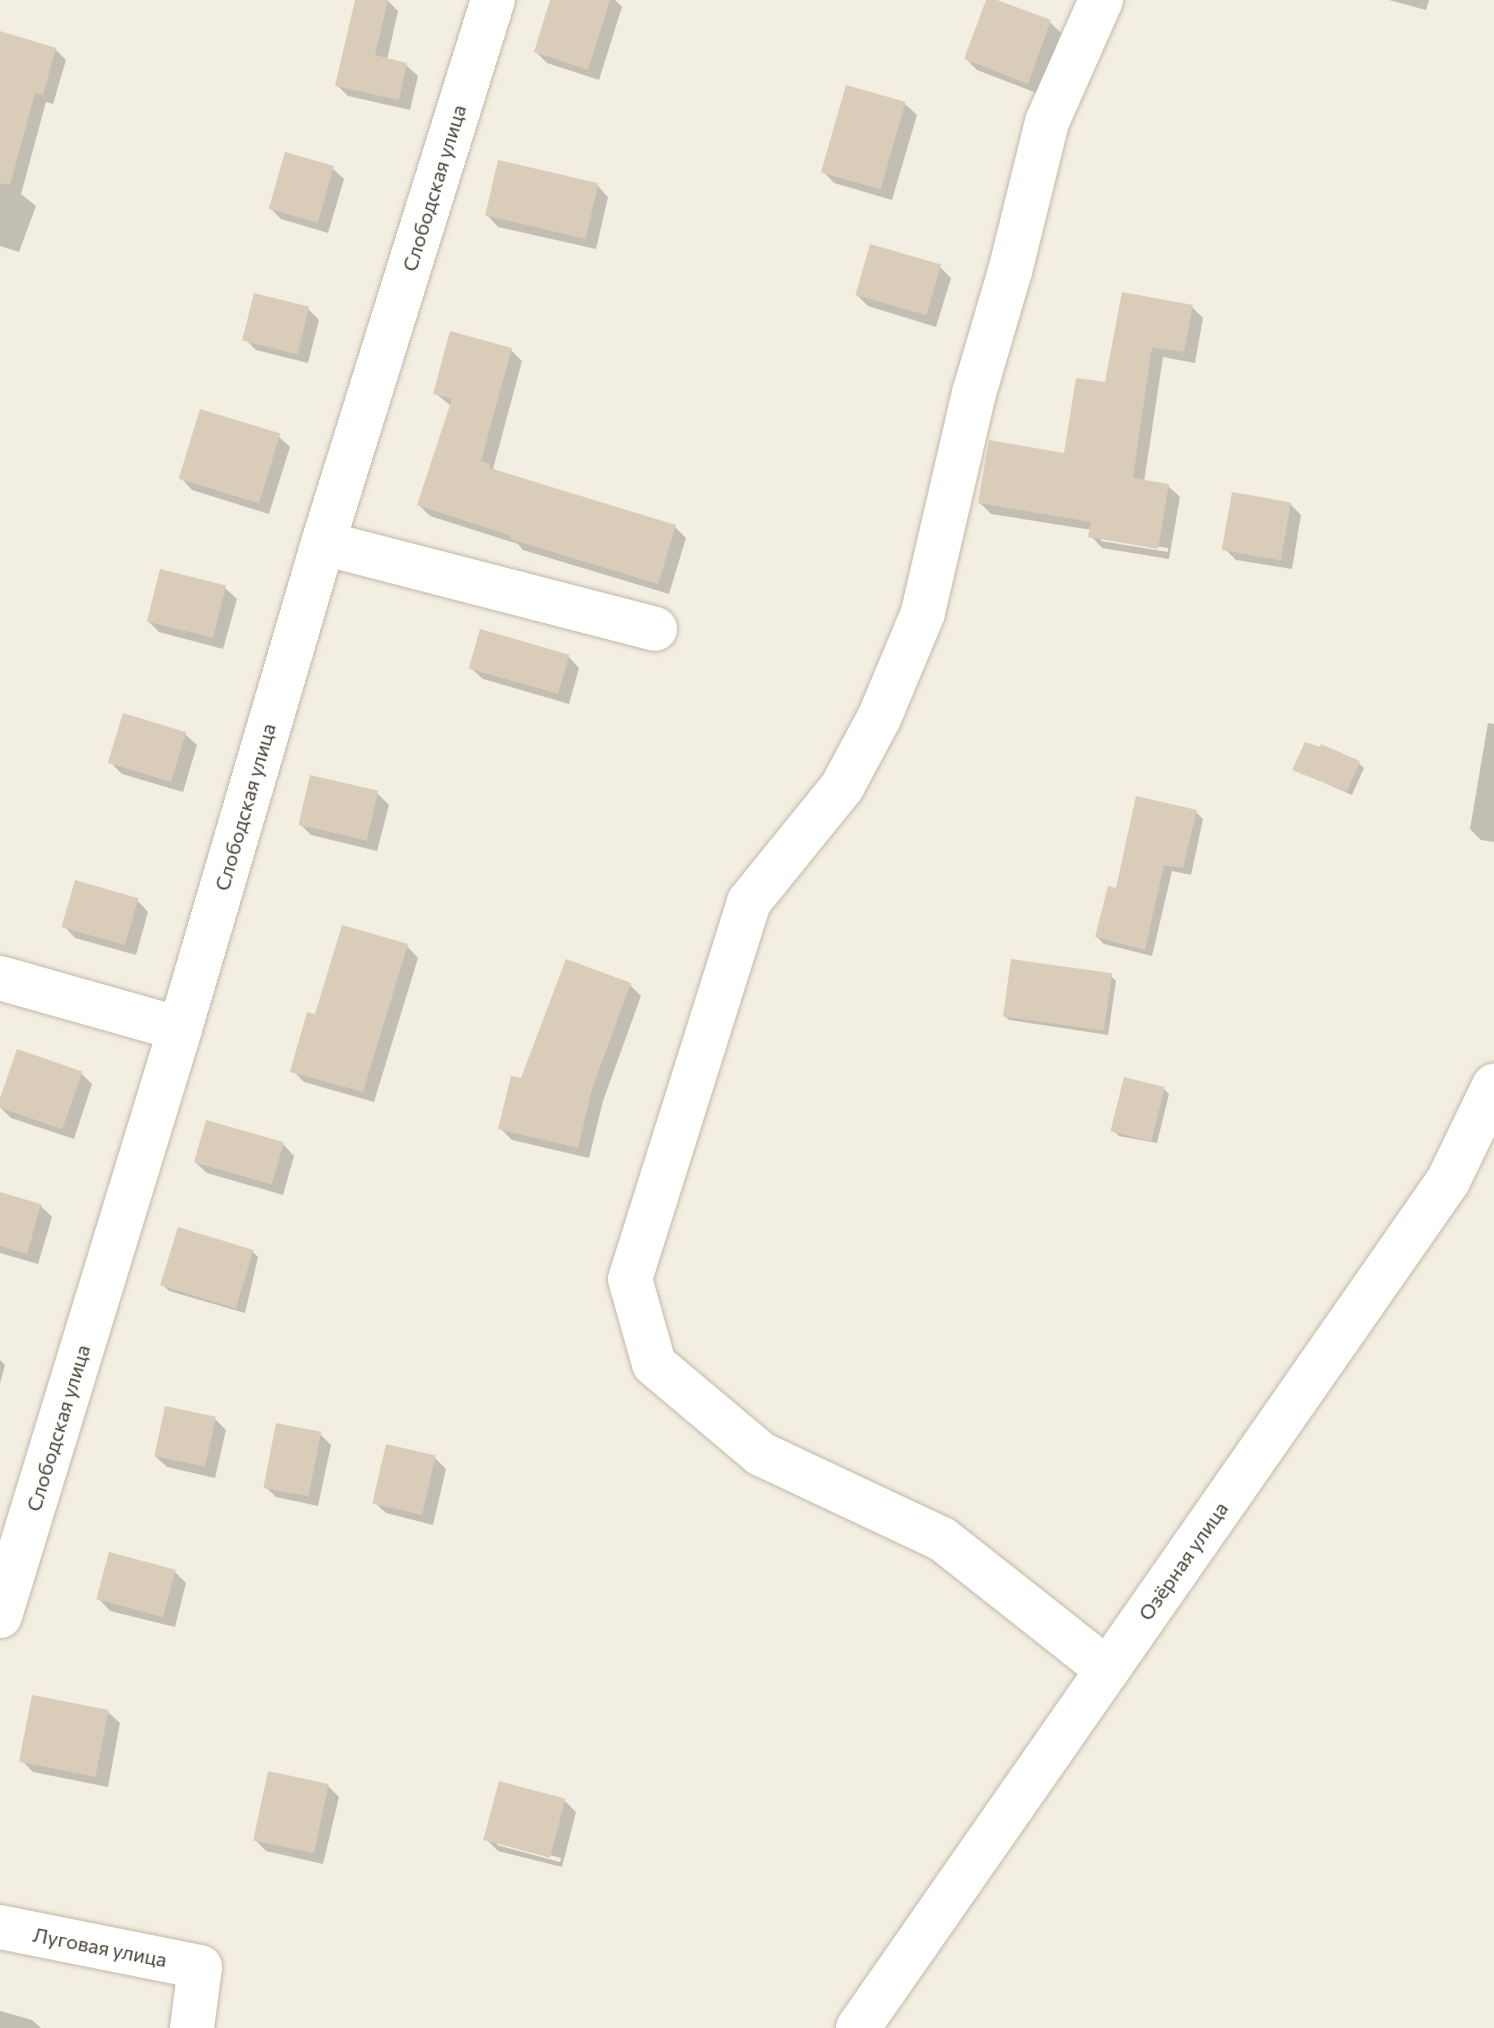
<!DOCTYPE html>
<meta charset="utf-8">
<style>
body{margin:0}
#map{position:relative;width:1494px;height:2028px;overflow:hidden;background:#f3eee2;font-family:Commissioner,sans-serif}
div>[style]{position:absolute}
.shadow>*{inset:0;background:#0003}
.building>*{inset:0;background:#d9ccb9;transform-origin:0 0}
.roads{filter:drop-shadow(0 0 2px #c2b9a6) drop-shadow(0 0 2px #c2b9a6)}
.minor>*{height:44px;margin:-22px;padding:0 22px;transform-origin:22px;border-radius:22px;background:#fff}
span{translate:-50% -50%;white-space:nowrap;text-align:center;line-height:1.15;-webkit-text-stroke:8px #fff;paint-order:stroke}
.street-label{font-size:20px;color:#453e32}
</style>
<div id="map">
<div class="shadow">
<i style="clip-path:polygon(357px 0,387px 0,398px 11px,387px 60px,406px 65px,418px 76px,410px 110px,348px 96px,337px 85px)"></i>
<i style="clip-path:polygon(552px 0,615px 0,622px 7px,599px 80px,547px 63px,536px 52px)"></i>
<i style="clip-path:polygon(988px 0,1050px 22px,1061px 33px,1039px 94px,977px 70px,966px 59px)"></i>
<i style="clip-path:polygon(1389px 0,1429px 0,1426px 10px)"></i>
<i style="clip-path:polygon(0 34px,55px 49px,66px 60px,53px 104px,46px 102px,21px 194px,36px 206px,19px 252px,0 246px)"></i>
<i style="clip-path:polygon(905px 104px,917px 115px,892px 200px,834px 183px,823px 171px)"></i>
<i style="clip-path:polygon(332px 168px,344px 179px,328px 233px,281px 219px,270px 208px)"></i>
<i style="clip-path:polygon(597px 185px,608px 197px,596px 249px,498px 227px,487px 215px)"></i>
<i style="clip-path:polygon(940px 267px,951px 278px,936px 327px,868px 306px,857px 295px)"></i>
<i style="clip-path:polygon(evenodd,1192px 307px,1203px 318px,1195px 363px,1163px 357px,1144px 482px,1168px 486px,1180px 497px,1169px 559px,1102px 548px,1091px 536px,1092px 530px,991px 514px,980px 503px,1065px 456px,1107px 384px,1192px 307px,1101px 537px,1168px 548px,1168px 552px,1101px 541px,1101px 537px)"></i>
<i style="clip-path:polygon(308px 309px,319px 320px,308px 363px,256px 350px,245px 339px)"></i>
<i style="clip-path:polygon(511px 350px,522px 361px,493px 469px,675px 527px,686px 538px,669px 594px,523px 550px,518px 544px,430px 516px,419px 505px,451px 406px,435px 393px)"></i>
<i style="clip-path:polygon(278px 436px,290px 447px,269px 514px,192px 490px,181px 478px)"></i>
<i style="clip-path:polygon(1290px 504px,1301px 515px,1292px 569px,1236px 560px,1225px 549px)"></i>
<i style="clip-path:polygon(225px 588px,237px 599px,223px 649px,159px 632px,148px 621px)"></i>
<i style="clip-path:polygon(568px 656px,579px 668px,569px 704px,483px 679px,471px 668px)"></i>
<i style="clip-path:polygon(1488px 723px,1494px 724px,1494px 842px,1481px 840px,1470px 829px)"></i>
<i style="clip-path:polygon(185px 734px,197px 745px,183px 792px,122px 774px,111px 763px)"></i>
<i style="clip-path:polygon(1358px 763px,1364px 768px,1352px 795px,1295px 770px)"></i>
<i style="clip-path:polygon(377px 793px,389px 805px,377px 851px,311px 835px,300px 824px)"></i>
<i style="clip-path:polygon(1196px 812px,1203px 819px,1191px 875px,1172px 871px,1152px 956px,1104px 944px,1097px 937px,1117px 890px)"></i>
<i style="clip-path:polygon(137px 900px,148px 912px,136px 955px,75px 938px,64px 926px)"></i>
<i style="clip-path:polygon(407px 946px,418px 958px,374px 1102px,304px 1082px,293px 1071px,317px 1017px)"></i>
<i style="clip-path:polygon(1111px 976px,1116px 981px,1108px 1035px,1009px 1020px,1004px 1015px)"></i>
<i style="clip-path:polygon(630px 985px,641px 996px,603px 1101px,589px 1158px,512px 1140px,501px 1129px,522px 1081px)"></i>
<i style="clip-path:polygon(18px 1052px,81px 1073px,92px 1084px,74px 1139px,11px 1118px,0 1107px)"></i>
<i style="clip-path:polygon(1164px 1089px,1169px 1094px,1157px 1143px,1119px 1136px,1114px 1131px)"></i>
<i style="clip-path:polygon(283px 1144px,294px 1156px,283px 1195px,207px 1173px,195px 1162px)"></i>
<i style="clip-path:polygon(0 1194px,40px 1205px,52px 1217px,38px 1264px,0 1253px)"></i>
<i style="clip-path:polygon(253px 1252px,258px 1257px,245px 1313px,169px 1291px,164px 1286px)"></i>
<i style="clip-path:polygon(0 1360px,5px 1365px,0 1384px)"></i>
<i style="clip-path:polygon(215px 1419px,226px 1430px,215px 1478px,167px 1467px,155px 1456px)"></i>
<i style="clip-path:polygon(320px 1434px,331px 1445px,318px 1506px,276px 1497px,264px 1486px)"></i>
<i style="clip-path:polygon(435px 1458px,446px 1469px,433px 1525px,386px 1513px,374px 1502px)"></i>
<i style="clip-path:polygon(175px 1572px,186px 1583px,175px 1627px,110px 1611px,99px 1599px)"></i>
<i style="clip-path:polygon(108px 1712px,120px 1723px,108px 1787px,33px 1772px,22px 1761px)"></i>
<i style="clip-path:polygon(328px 1786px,339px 1797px,323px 1864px,266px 1851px,254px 1839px)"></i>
<i style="clip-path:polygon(evenodd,565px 1801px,576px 1812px,562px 1867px,498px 1851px,486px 1839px,565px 1801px,497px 1841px,561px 1858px,560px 1862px,497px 1845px,497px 1841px)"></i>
<i style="clip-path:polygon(0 2011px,32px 2020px,41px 2028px,0 2028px)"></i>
</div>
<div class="building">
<i style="clip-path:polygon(355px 0,388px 0,375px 55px,407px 63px,399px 100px,335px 86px)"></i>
<i style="clip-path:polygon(550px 0,610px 0,588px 70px,534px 52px)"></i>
<i style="clip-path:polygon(986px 0,997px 0,1051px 20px,1028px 84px,964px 59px)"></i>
<i style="clip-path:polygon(0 31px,56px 48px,43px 95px,35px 93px,10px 185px,0 183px)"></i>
<i style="left:846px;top:85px;width:62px;height:91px;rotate:16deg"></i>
<i style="left:285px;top:152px;width:51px;height:59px;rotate:16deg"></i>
<i style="left:498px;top:160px;width:103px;height:57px;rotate:13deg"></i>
<i style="left:870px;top:244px;width:74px;height:53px;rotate:16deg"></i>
<i style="clip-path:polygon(1122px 292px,1193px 305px,1184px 352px,1152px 347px,1133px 478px,1169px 484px,1158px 549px,1088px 537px,1091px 522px,978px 503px,989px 440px,1064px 453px,1076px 378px,1105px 382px)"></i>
<i style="left:254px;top:293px;width:57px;height:49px;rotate:14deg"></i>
<i style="clip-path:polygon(450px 331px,512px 348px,481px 461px,490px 464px,489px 468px,676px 525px,658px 584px,510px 539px,511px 536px,417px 505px,452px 399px,433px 394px)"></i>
<i style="left:200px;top:409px;width:84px;height:73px;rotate:17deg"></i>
<i style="left:1232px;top:492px;width:60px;height:59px;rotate:10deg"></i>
<i style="left:160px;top:569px;width:68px;height:54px;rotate:14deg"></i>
<i style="left:480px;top:629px;width:93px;height:41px;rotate:16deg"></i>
<i style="left:123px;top:713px;width:66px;height:52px;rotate:17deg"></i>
<i style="clip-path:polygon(1305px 742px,1320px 747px,1321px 744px,1360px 761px,1347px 792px,1292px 770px)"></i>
<i style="left:310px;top:775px;width:70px;height:51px;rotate:13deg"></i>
<i style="clip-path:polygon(1136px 796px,1197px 810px,1183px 868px,1164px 865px,1145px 950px,1095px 937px,1108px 886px,1116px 888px)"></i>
<i style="left:75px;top:880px;width:66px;height:49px;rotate:16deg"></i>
<i style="clip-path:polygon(342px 925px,408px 944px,363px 1092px,290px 1072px,307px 1012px,315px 1014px)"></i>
<i style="clip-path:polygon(566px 959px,631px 983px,592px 1089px,578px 1148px,498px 1129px,511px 1076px,521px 1078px)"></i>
<i style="left:1011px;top:959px;width:102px;height:58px;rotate:8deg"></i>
<i style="left:17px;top:1049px;width:69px;height:61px;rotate:19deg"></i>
<i style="left:1124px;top:1077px;width:42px;height:56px;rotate:14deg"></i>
<i style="left:206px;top:1120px;width:81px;height:44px;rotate:16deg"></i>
<i style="clip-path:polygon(0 1192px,41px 1204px,27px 1254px,0 1246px)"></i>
<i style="left:178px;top:1227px;width:79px;height:61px;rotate:17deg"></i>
<i style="left:165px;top:1406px;width:52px;height:51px;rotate:12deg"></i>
<i style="left:276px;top:1423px;width:46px;height:66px;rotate:11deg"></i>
<i style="left:386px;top:1444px;width:51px;height:61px;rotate:13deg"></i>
<i style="left:109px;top:1552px;width:69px;height:49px;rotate:15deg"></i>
<i style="left:32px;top:1695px;width:78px;height:68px;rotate:11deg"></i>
<i style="left:268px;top:1771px;width:62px;height:71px;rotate:12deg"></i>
<i style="left:499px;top:1781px;width:69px;height:61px;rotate:15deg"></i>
</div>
<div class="roads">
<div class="minor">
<i style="left:1101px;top:0;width:133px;rotate:113.9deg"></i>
<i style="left:1047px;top:122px;width:154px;rotate:103.9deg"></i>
<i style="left:1010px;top:271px;width:127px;rotate:106.4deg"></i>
<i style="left:974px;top:393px;width:226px;rotate:103.1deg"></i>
<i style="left:923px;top:613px;width:114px;rotate:112.7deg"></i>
<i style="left:879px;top:718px;width:78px;rotate:118.2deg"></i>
<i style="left:842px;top:787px;width:148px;rotate:129deg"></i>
<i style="left:749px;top:902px;width:395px;rotate:107.5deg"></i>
<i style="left:630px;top:1279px;width:88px;rotate:74.2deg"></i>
<i style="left:654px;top:1364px;width:140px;rotate:40.1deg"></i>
<i style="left:761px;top:1454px;width:200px;rotate:25.2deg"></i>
<i style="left:942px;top:1539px;width:211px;rotate:38.3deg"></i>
<i style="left:323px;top:543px;width:343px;rotate:14.5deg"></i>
<i style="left:0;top:978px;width:187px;rotate:15.8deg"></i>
<i style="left:0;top:1616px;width:614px;rotate:-72.95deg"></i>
<i style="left:180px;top:1029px;width:507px;rotate:-73.6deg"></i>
<i style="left:323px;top:543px;width:569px;rotate:-72.62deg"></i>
<i style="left:0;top:1927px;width:204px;rotate:11.3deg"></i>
<i style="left:200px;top:1967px;width:62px;rotate:97.5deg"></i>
<i style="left:858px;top:2028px;width:1032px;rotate:-55.14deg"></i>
<i style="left:1448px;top:1181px;width:106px;rotate:-64.2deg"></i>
</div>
</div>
<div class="street-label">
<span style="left:434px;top:188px;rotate:-73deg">Слободская улица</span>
<span style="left:245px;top:807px;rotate:-74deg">Слободская улица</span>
<span style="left:58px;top:1428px;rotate:-73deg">Слободская улица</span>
<span style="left:1183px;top:1561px;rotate:-55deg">Озёрная улица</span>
<span style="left:100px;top:1947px;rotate:11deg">Луговая улица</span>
</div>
</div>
